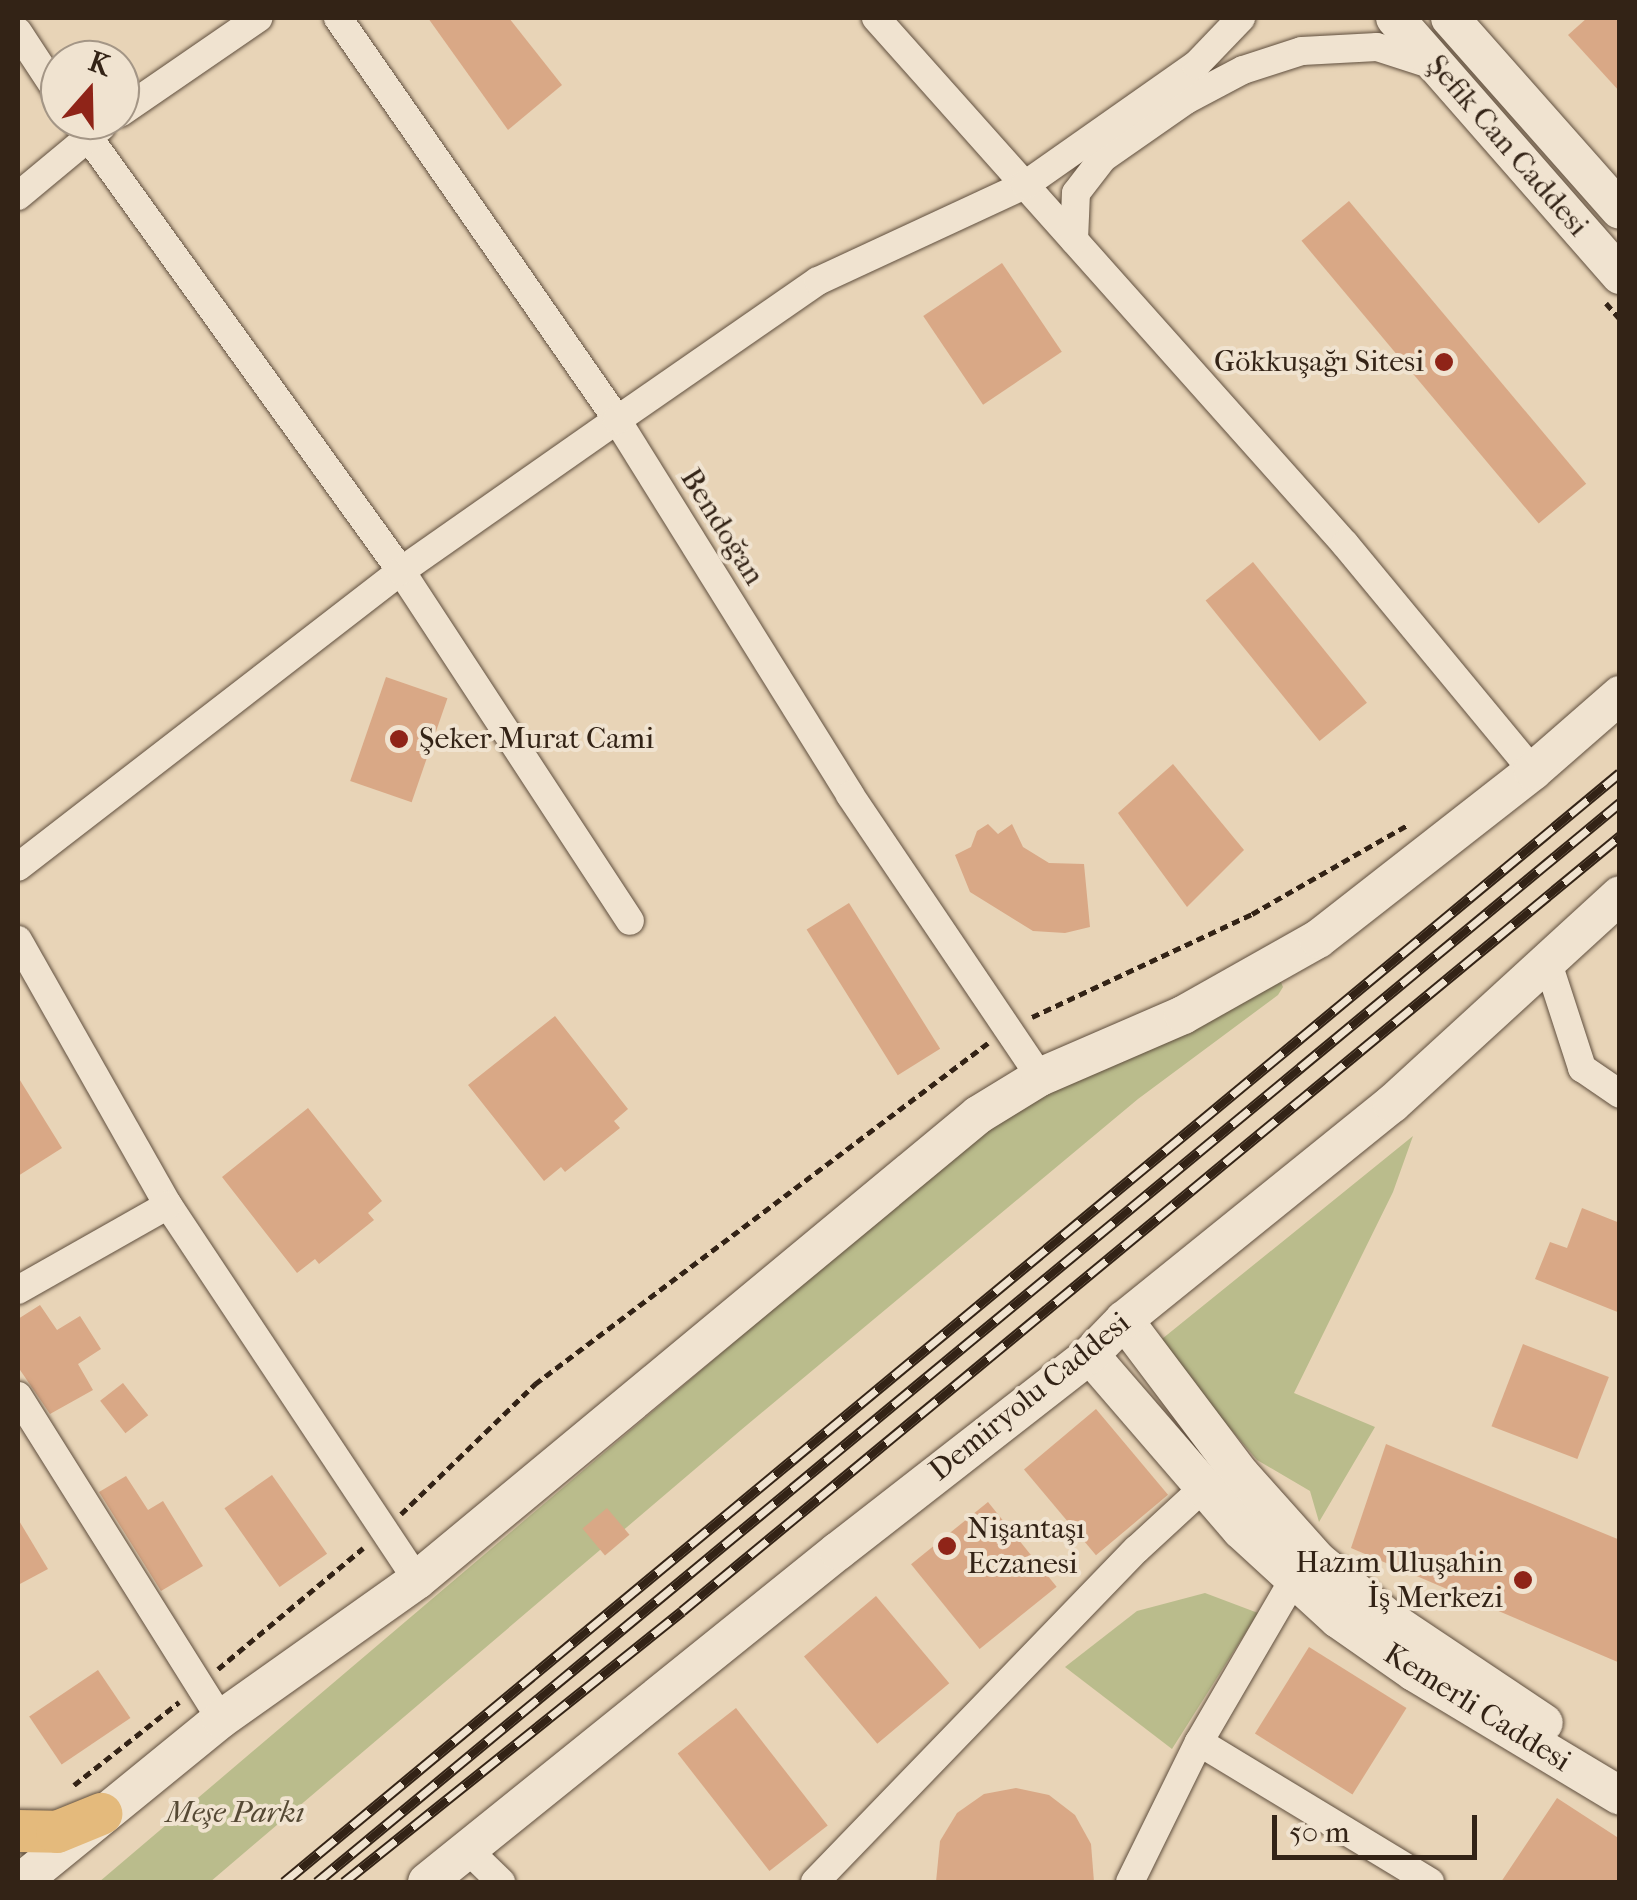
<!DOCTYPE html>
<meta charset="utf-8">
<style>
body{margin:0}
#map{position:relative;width:1637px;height:1900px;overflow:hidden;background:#e8d4b7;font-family:"IM FELL French Canon",serif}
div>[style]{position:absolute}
.green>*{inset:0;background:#babc8c}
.building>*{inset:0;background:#d9a886;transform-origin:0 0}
.path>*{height:5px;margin-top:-2.5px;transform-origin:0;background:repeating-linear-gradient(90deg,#332316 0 8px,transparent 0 13px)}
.roads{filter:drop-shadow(0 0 2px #604f3e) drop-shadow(0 0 2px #604f3e)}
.street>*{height:28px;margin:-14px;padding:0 14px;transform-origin:14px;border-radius:14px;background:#f0e3d0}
.secondary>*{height:38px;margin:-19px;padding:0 19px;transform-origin:19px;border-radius:19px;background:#f0e3d0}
.primary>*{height:42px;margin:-21px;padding:0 21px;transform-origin:21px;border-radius:21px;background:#e4ba7c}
.rail>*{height:11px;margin-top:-5.5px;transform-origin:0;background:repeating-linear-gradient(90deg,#f0e3d0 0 22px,#332316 0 44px);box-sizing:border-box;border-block:2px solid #332316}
.dots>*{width:28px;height:28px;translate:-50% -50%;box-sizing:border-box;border:5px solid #f0e3d0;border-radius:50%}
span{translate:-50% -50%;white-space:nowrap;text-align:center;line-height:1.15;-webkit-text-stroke:8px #f0e3d0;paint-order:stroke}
.street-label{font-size:30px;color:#332316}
.poi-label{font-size:30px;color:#332316}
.right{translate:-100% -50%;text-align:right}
.left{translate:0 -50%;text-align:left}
.park-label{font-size:30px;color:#554934;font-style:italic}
.frame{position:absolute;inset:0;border:20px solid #332316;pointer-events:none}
.north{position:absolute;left:40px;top:40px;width:100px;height:100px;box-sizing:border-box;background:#f0e3d0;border:2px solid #a49686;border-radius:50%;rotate:20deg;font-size:28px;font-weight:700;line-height:40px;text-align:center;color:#332316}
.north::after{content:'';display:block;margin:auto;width:35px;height:45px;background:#8f2418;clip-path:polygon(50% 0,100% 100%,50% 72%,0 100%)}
.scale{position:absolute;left:1272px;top:1815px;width:205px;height:45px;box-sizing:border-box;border:5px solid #332316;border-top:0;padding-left:12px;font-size:30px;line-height:35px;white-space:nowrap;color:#332316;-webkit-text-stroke:8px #f0e3d0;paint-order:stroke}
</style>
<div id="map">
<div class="green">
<i style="clip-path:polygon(1280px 980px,1283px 987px,1278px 995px,1138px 1099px,741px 1430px,210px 1882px,99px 1882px,978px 1135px,1072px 1079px)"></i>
<i style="clip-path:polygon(1413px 1136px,1393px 1192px,1294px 1393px,1375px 1427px,1319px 1522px,1310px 1491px,1257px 1460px,1157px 1343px)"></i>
<i style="clip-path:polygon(1205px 1593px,1258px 1613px,1172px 1749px,1065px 1667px,1137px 1611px)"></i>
</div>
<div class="building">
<i style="clip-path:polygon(428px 18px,509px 18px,562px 85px,508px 130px)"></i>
<i style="clip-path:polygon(1587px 18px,1620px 18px,1620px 92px,1568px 35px)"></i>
<i style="left:1349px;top:201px;width:369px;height:62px;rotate:50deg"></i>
<i style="left:1002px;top:263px;width:107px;height:95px;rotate:56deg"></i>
<i style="left:1253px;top:562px;width:181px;height:61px;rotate:51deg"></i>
<i style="left:386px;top:677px;width:65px;height:110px;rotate:19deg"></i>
<i style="clip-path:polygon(1173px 764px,1244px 850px,1187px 907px,1118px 813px)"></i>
<i style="clip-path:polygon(988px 824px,998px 834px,1012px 824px,1023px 847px,1049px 863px,1084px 864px,1090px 927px,1065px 933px,1033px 931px,970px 892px,955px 855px,971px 847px,977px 831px)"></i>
<i style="left:849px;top:903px;width:172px;height:50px;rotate:58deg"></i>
<i style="clip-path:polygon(555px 1016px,628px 1109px,614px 1121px,620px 1128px,565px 1172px,561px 1167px,544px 1181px,468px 1085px)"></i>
<i style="clip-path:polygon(18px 1077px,62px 1148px,18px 1176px)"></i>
<i style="clip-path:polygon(308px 1108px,382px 1201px,368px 1213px,374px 1220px,319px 1264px,315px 1259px,297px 1273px,222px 1177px)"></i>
<i style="clip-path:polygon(1582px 1208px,1620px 1223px,1620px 1313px,1535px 1279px,1550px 1242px,1567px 1248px)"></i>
<i style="clip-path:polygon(40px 1305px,57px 1330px,80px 1316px,101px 1349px,78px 1364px,93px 1390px,50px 1414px,18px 1367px,18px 1319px)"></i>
<i style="left:1523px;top:1344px;width:92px;height:88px;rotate:21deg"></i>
<i style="left:123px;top:1383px;width:41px;height:29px;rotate:52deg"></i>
<i style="left:1096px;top:1409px;width:112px;height:94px;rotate:50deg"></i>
<i style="clip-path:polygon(1386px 1444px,1620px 1540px,1620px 1663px,1351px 1548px)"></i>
<i style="left:272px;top:1475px;width:96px;height:58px;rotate:55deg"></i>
<i style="clip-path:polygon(126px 1476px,148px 1510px,163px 1501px,203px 1566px,161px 1591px,99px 1492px)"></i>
<i style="left:988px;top:1502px;width:109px;height:99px;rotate:51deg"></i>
<i style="left:607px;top:1508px;width:35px;height:32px;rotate:50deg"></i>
<i style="clip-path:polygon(18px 1519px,48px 1569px,18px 1585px)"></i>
<i style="left:876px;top:1596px;width:114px;height:94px;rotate:50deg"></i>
<i style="left:1309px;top:1647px;width:115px;height:102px;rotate:32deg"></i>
<i style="left:98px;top:1670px;width:58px;height:83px;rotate:56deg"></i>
<i style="left:736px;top:1708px;width:149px;height:74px;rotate:52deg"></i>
<i style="clip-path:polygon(1016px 1788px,1049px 1795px,1075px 1815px,1091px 1844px,1094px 1882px,936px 1882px,940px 1841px,957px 1813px,984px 1794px)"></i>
<i style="clip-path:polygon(1557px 1798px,1620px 1839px,1620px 1882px,1501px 1882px)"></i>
</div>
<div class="path">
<i style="left:1606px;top:303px;width:21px;rotate:49deg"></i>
<i style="left:1032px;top:1017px;width:243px;rotate:-25.1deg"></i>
<i style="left:1252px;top:914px;width:181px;rotate:-29.8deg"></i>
<i style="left:401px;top:1514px;width:187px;rotate:-44.1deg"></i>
<i style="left:535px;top:1384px;width:567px;rotate:-36.97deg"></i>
<i style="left:218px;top:1669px;width:189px;rotate:-39.8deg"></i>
<i style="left:74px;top:1785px;width:134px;rotate:-38.3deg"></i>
</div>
<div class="roads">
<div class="street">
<i style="left:338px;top:18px;width:489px;rotate:55.2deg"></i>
<i style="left:617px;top:420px;width:441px;rotate:58.1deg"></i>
<i style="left:850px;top:795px;width:340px;rotate:56deg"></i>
<i style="left:876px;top:18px;width:705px;rotate:48.28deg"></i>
<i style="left:1345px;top:544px;width:295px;rotate:50.4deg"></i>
<i style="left:18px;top:32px;width:77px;rotate:56.7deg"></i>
<i style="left:120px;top:113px;width:168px;rotate:-34.5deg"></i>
<i style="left:76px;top:120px;width:556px;rotate:54.22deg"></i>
<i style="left:401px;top:571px;width:418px;rotate:56.8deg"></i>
<i style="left:18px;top:196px;width:108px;rotate:-39.7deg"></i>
<i style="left:1074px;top:240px;width:47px;rotate:-87.6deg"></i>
<i style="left:1076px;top:193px;width:44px;rotate:-52.4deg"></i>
<i style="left:1103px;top:158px;width:101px;rotate:-34.9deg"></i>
<i style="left:1186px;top:100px;width:64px;rotate:-27.8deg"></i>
<i style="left:1243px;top:70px;width:62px;rotate:-17.9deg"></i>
<i style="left:1302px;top:51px;width:75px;rotate:-3.1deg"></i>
<i style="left:1377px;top:47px;width:65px;rotate:17.9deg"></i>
<i style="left:18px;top:867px;width:484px;rotate:-37.7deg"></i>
<i style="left:401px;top:571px;width:264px;rotate:-35deg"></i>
<i style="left:617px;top:420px;width:244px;rotate:-34.7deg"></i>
<i style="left:818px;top:281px;width:228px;rotate:-24.9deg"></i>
<i style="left:1025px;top:185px;width:209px;rotate:-35.1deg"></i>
<i style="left:1196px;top:65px;width:65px;rotate:-46.2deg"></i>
<i style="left:18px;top:940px;width:305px;rotate:60.5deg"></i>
<i style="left:168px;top:1205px;width:450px;rotate:56.4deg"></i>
<i style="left:1547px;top:960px;width:114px;rotate:72deg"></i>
<i style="left:1582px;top:1068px;width:46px;rotate:34.4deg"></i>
<i style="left:18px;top:1290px;width:172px;rotate:-29.5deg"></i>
<i style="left:18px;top:1396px;width:381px;rotate:57.9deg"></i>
<i style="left:1199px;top:1742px;width:270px;rotate:31.2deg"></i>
<i style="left:468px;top:1850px;width:46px;rotate:44.1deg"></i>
<i style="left:815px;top:1882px;width:463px;rotate:-46deg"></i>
<i style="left:1137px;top:1549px;width:90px;rotate:-42.7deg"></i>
<i style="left:1130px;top:1882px;width:156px;rotate:-63.8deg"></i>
<i style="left:1199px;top:1742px;width:207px;rotate:-59.8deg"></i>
</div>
<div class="secondary">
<i style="left:1395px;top:18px;width:342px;rotate:48.8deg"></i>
<i style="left:1450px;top:18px;width:256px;rotate:48.5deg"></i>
<i style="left:1124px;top:1320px;width:194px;rotate:53deg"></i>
<i style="left:1241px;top:1475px;width:115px;rotate:48.2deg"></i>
<i style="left:1318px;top:1561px;width:93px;rotate:39.3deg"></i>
<i style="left:1390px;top:1620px;width:185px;rotate:33.8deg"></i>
<i style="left:1090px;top:1355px;width:231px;rotate:49.2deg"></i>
<i style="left:1241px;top:1530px;width:132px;rotate:42.5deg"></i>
<i style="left:1338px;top:1619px;width:93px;rotate:34.9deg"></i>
<i style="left:1414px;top:1672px;width:240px;rotate:31deg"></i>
<i style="left:21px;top:1882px;width:258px;rotate:-39.2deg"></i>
<i style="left:221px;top:1719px;width:240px;rotate:-35.3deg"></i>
<i style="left:417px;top:1580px;width:729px;rotate:-39.65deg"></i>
<i style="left:978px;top:1115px;width:73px;rotate:-31.5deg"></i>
<i style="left:1040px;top:1077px;width:156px;rotate:-23.4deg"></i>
<i style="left:1183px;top:1015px;width:155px;rotate:-29.4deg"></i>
<i style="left:1318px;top:939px;width:273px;rotate:-38deg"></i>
<i style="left:1533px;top:771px;width:116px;rotate:-41.1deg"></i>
<i style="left:427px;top:1882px;width:528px;rotate:-38.85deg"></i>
<i style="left:838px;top:1551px;width:319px;rotate:-37.9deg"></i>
<i style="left:1090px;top:1355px;width:49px;rotate:-45.8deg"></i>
<i style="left:1124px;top:1320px;width:344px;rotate:-38.9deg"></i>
<i style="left:1392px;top:1104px;width:309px;rotate:-42.5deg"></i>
</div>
<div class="primary">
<i style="left:18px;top:1831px;width:39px;rotate:1deg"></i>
<i style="left:57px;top:1832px;width:48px;rotate:-22.2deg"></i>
</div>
</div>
<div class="rail">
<i style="left:284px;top:1882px;width:1736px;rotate:-39.7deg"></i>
<i style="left:317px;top:1882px;width:1692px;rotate:-39.63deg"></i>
<i style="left:344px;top:1882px;width:433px;rotate:-38.7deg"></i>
<i style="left:682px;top:1611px;width:1217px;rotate:-39.56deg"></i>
</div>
<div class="dots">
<i style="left:1444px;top:362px;background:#8f2418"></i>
<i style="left:399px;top:739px;background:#8f2418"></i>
<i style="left:947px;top:1546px;background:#8f2418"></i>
<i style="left:1523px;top:1580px;background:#8f2418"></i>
</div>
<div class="street-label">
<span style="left:1507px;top:146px;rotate:49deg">Şefik Can Caddesi</span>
<span style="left:722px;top:527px;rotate:58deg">Bendoğan</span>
<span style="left:1030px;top:1397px;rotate:-39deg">Demiryolu Caddesi</span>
<span style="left:1477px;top:1708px;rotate:32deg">Kemerli Caddesi</span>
</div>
<div class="poi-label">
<span class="right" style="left:1424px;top:362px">Gökkuşağı Sitesi</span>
<span class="left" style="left:419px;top:739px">Şeker Murat Cami</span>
<span class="left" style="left:967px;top:1546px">Nişantaşı<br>Eczanesi</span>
<span class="right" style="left:1503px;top:1580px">Hazım Uluşahin<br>İş Merkezi</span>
</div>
<div class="park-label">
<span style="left:235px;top:1813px">Meşe Parkı</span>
</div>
<div class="frame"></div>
<div class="north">K</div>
<div class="scale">50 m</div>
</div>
